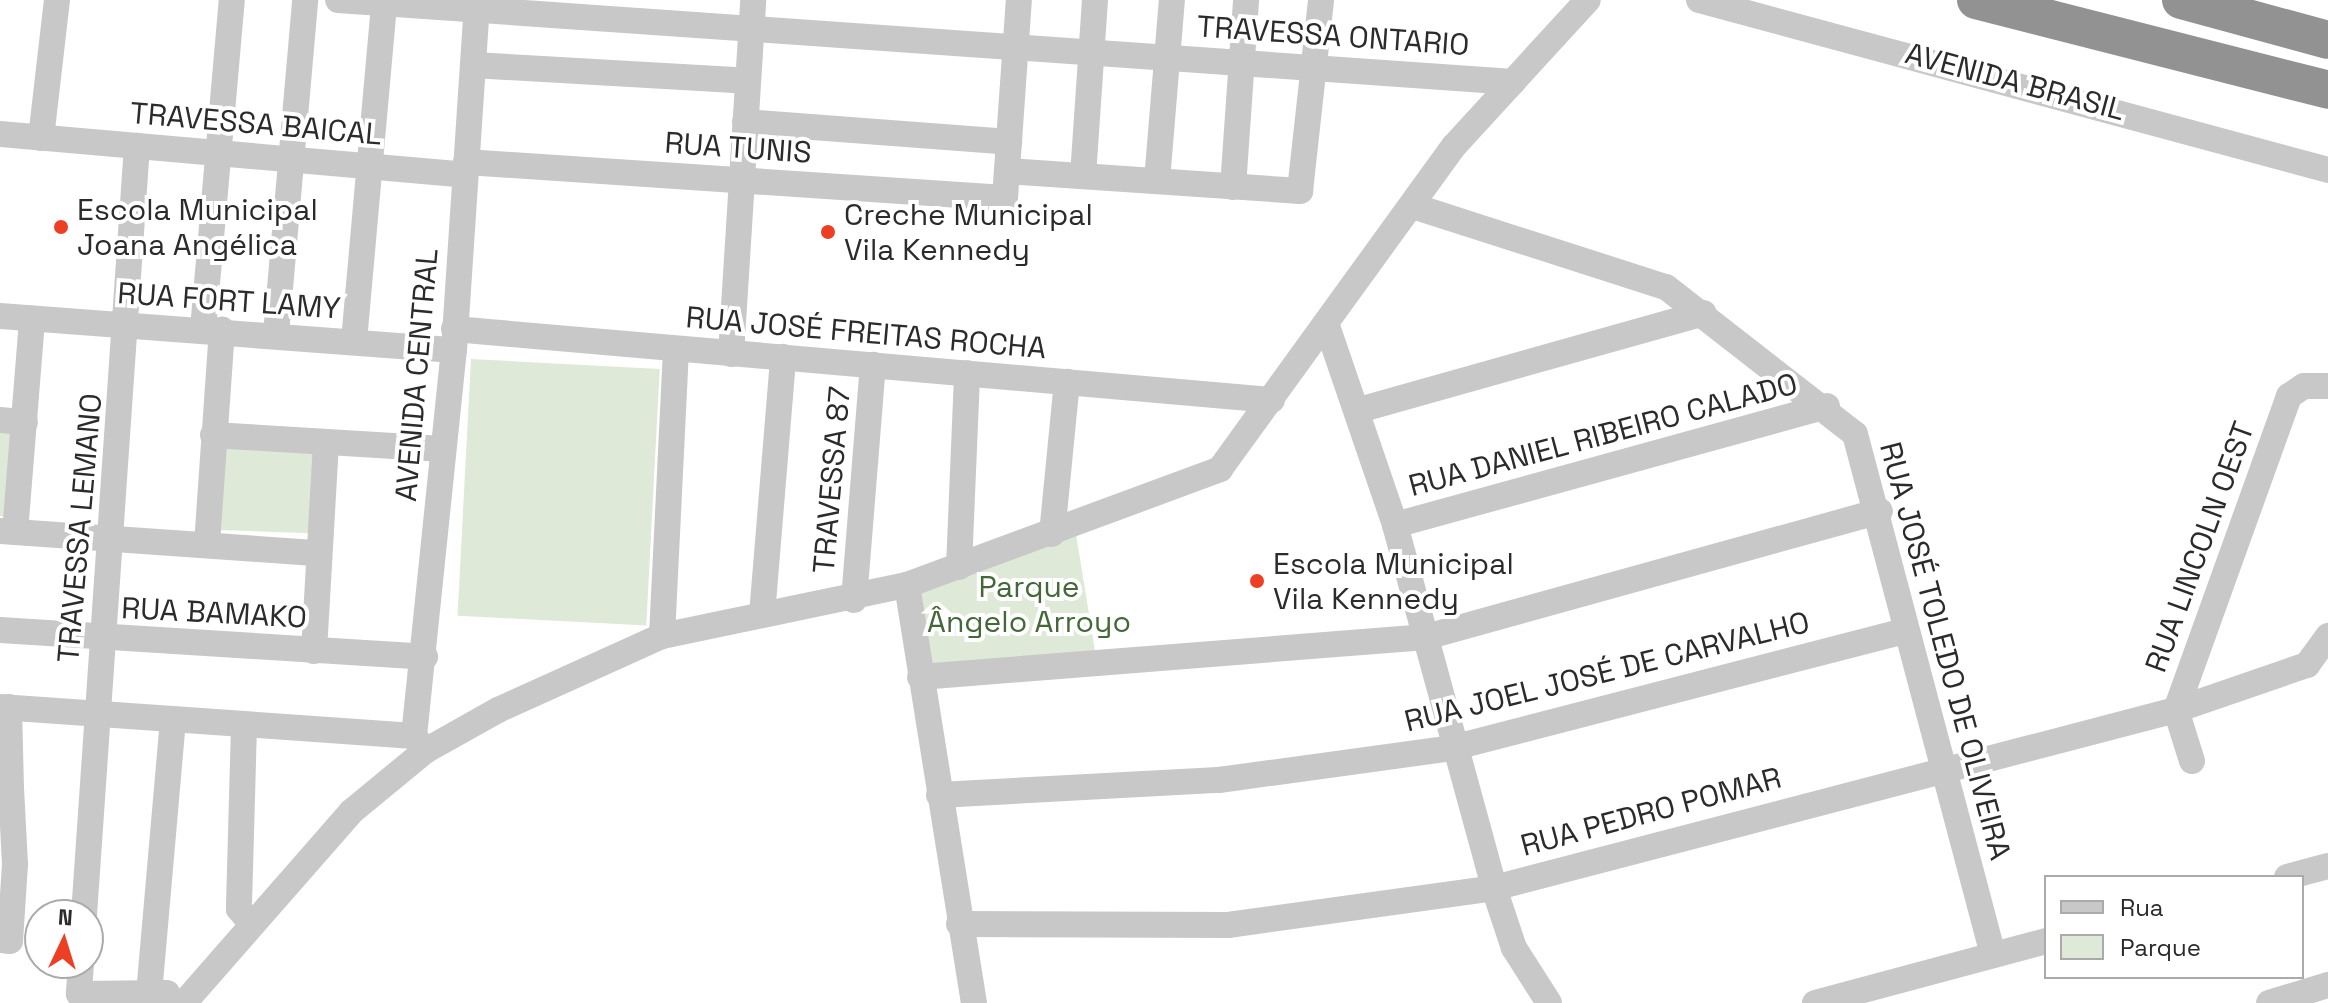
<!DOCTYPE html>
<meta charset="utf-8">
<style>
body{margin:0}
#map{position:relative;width:2328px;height:1003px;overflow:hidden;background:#fff;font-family:"Space Grotesk",sans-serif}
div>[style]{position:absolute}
.green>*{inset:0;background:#deead7;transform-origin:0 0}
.minor>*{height:26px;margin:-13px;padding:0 13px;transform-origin:13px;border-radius:13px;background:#c8c8c8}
.highway>*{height:38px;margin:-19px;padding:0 19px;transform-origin:19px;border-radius:19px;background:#929292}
.dots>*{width:22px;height:22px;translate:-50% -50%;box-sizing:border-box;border:4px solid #fff;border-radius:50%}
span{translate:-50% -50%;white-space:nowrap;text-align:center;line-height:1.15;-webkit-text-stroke:8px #fff;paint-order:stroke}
.street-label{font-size:30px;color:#2b2b2b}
.poi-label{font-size:30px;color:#2b2b2b}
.left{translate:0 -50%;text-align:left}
.park-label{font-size:30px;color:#446838}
.legend{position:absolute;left:2044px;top:875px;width:260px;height:104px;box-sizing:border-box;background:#fff;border:2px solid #aaa;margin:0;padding:10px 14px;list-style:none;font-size:24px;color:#2b2b2b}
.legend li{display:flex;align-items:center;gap:16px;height:40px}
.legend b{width:40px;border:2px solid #aaa}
.north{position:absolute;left:24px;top:899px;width:80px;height:80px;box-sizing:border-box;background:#fff;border:2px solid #aaa;border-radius:50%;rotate:4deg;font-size:22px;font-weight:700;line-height:32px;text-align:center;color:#2b2b2b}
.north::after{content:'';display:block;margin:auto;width:28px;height:36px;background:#ec3f24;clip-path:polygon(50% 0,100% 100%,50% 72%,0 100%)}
</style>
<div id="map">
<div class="green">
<i style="left:471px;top:359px;width:189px;height:257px;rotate:3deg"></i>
<i style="clip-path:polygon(0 425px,14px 427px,12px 517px,0 516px)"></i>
<i style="left:219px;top:441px;width:100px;height:89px;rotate:2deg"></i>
<i style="clip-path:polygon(1076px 534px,1095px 651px,924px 667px,915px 589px)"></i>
</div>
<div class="minor">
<i style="left:338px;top:0;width:1178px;rotate:3.99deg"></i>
<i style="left:1699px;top:0;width:652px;rotate:15.12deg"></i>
<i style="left:473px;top:65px;width:275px;rotate:3.3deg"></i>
<i style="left:745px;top:122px;width:265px;rotate:4.3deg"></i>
<i style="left:0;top:134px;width:467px;rotate:5deg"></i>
<i style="left:41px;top:138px;width:139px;rotate:-83.4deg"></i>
<i style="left:466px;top:162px;width:540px;rotate:3.82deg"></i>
<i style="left:1005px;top:198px;width:198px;rotate:-86deg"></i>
<i style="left:1007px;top:171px;width:294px;rotate:3.9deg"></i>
<i style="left:1300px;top:191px;width:192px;rotate:-83.7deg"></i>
<i style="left:1083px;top:176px;width:176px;rotate:-86.1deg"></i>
<i style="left:1157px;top:181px;width:182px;rotate:-85.3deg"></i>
<i style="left:1233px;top:187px;width:187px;rotate:-86deg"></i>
<i style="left:1413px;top:206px;width:266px;rotate:17.8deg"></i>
<i style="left:1666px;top:287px;width:239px;rotate:37.9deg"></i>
<i style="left:1855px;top:434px;width:539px;rotate:75.16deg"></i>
<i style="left:0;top:316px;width:455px;rotate:4.3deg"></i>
<i style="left:1327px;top:326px;width:210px;rotate:71.1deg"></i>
<i style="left:1395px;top:525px;width:376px;rotate:74.7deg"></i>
<i style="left:1494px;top:888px;width:63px;rotate:71.6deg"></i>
<i style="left:1514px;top:948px;width:65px;rotate:57.5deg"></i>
<i style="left:203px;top:329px;width:330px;rotate:-85deg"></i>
<i style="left:454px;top:329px;width:821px;rotate:4.96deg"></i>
<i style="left:276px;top:334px;width:335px;rotate:-85deg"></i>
<i style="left:354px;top:341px;width:338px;rotate:-84.9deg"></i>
<i style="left:731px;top:354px;width:355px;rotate:-86.4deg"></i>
<i style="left:1359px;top:410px;width:358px;rotate:-15.7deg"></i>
<i style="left:0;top:420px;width:25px;rotate:5deg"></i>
<i style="left:213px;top:435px;width:230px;rotate:3.5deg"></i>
<i style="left:1395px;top:525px;width:448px;rotate:-15.4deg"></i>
<i style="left:0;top:531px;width:319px;rotate:4deg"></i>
<i style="left:15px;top:532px;width:214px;rotate:-85.4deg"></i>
<i style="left:1052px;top:534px;width:153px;rotate:-84.4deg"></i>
<i style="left:207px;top:544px;width:215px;rotate:-86deg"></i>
<i style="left:959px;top:567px;width:194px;rotate:-87.6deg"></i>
<i style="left:907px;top:585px;width:423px;rotate:80.9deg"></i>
<i style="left:854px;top:600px;width:236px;rotate:-85.4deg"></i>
<i style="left:762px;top:615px;width:259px;rotate:-85.3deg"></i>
<i style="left:0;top:630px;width:426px;rotate:3.6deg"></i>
<i style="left:662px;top:636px;width:286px;rotate:-87.2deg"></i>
<i style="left:314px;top:651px;width:209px;rotate:-86.7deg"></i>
<i style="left:920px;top:677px;width:508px;rotate:-4.52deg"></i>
<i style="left:1426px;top:637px;width:471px;rotate:-15.5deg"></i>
<i style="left:0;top:707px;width:415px;rotate:4deg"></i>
<i style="left:9px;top:707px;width:81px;rotate:88.6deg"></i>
<i style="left:244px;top:726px;width:183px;rotate:91.6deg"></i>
<i style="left:239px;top:909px;width:16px;rotate:50deg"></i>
<i style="left:425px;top:751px;width:19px;rotate:-126deg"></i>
<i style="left:414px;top:736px;width:388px;rotate:-84.1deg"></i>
<i style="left:454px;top:350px;width:351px;rotate:-86.2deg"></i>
<i style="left:2192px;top:761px;width:53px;rotate:-107.4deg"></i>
<i style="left:2176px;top:710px;width:334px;rotate:-70.2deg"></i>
<i style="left:2289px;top:396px;width:18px;rotate:-34deg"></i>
<i style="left:2304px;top:386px;width:24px"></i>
<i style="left:0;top:788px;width:11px"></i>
<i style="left:11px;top:788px;width:76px;rotate:87deg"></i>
<i style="left:15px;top:864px;width:77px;rotate:93.7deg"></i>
<i style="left:10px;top:941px;width:10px;rotate:-174deg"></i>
<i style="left:939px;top:795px;width:280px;rotate:-3.1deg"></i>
<i style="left:1219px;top:780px;width:235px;rotate:-7.8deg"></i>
<i style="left:1452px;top:748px;width:468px;rotate:-14.5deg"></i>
<i style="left:2287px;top:877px;width:42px;rotate:-15deg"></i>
<i style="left:84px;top:915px;width:771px;rotate:-86.06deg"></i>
<i style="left:959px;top:924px;width:269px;rotate:0.2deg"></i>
<i style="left:1228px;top:925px;width:269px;rotate:-7.9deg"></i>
<i style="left:1494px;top:888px;width:705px;rotate:-14.63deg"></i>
<i style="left:2176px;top:710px;width:139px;rotate:-19deg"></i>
<i style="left:2307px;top:665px;width:36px;rotate:-54deg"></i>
<i style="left:81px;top:963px;width:31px;rotate:94deg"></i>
<i style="left:79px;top:994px;width:88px;rotate:-0.7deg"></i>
<i style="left:149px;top:994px;width:275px;rotate:-85deg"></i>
<i style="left:184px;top:1003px;width:254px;rotate:-48.8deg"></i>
<i style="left:351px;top:812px;width:96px;rotate:-39.5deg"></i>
<i style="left:425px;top:751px;width:84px;rotate:-29.3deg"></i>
<i style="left:498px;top:710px;width:180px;rotate:-24.3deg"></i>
<i style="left:662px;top:636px;width:250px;rotate:-11.8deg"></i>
<i style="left:907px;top:585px;width:334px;rotate:-20.3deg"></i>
<i style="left:1220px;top:469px;width:399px;rotate:-54.1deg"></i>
<i style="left:1454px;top:146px;width:198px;rotate:-47.5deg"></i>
<i style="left:1815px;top:1003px;width:239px;rotate:-15deg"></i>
<i style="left:2269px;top:1003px;width:62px;rotate:-17deg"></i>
</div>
<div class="highway">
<i style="left:1976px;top:0;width:363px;rotate:14.3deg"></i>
<i style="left:2181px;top:0;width:152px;rotate:15.2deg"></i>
</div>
<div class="dots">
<i style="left:61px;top:227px;background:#ec3f24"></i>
<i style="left:828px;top:232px;background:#ec3f24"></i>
<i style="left:1257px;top:581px;background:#ec3f24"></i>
</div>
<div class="street-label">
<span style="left:1333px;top:36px;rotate:4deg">TRAVESSA ONTARIO</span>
<span style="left:2015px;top:82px;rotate:15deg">AVENIDA BRASIL</span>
<span style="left:256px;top:124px;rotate:5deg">TRAVESSA BAICAL</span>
<span style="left:738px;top:148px;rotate:4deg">RUA TUNIS</span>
<span style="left:229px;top:301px;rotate:4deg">RUA FORT LAMY</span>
<span style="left:866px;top:333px;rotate:5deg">RUA JOSÉ FREITAS ROCHA</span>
<span style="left:417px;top:375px;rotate:-85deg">AVENIDA CENTRAL</span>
<span style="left:1603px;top:435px;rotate:-15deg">RUA DANIEL RIBEIRO CALADO</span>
<span style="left:832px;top:480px;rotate:-85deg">TRAVESSA 87</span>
<span style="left:80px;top:528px;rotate:-85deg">TRAVESSA LEMANO</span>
<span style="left:2200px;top:547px;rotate:-70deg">RUA LINCOLN OEST</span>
<span style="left:214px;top:613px;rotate:3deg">RUA BAMAKO</span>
<span style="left:1945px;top:651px;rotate:75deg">RUA JOSÉ TOLEDO DE OLIVEIRA</span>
<span style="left:1607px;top:672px;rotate:-14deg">RUA JOEL JOSÉ DE CARVALHO</span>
<span style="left:1651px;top:812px;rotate:-15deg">RUA PEDRO POMAR</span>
</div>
<div class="poi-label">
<span class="left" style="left:77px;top:227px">Escola Municipal<br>Joana Angélica</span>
<span class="left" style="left:844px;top:232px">Creche Municipal<br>Vila Kennedy</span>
<span class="left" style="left:1273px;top:581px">Escola Municipal<br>Vila Kennedy</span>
</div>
<div class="park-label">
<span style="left:1029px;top:604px">Parque<br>Ângelo Arroyo</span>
</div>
<ul class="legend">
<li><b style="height:10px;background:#c8c8c8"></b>Rua</li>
<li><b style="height:22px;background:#deead7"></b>Parque</li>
</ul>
<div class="north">N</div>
</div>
